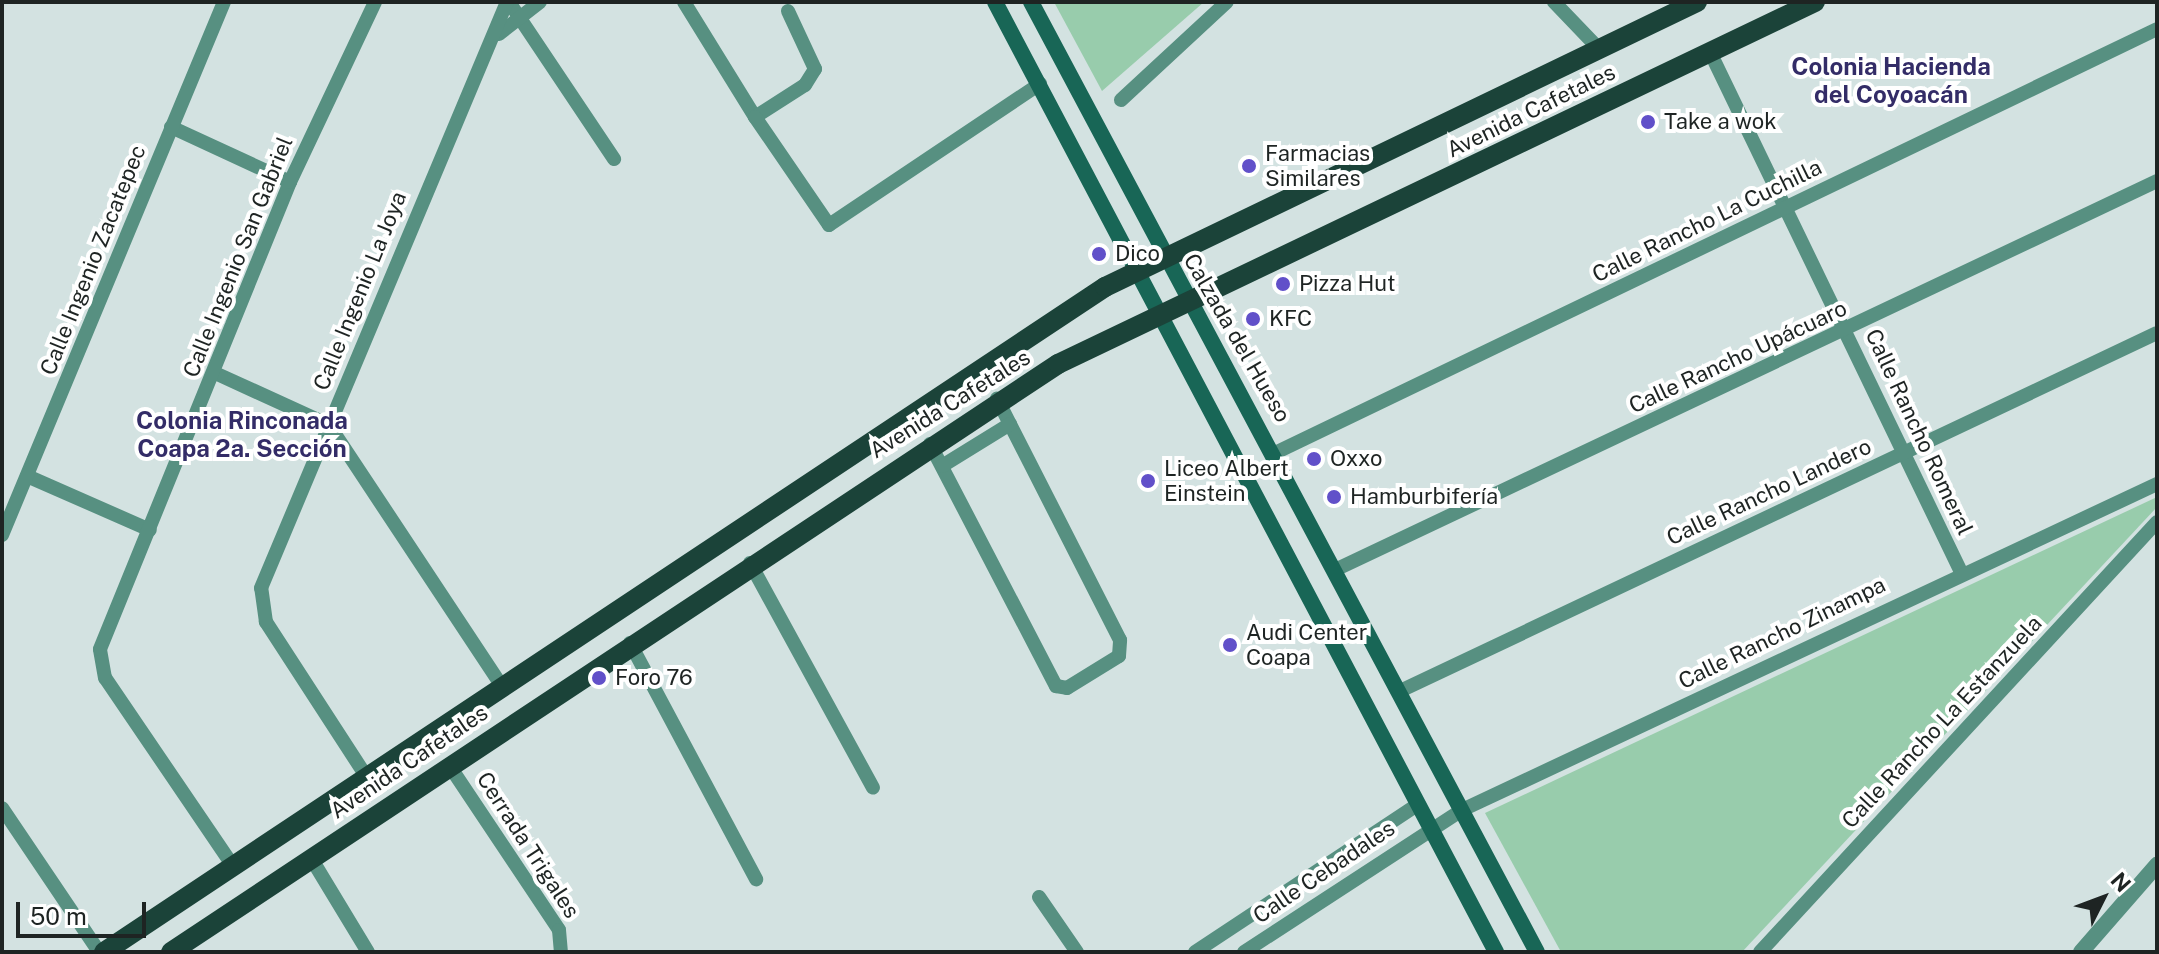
<!DOCTYPE html>
<meta charset="utf-8">
<style>
body{margin:0}
#map{position:relative;width:2159px;height:954px;overflow:hidden;background:#d3e2e1;font-family:"Public Sans",sans-serif}
div>[style]{position:absolute}
.green>*{inset:0;background:#98ccac}
.minor>*{height:14px;margin:-7px;padding:0 7px;transform-origin:7px;border-radius:7px;background:#579081}
.tertiary>*{height:16px;margin:-8px;padding:0 8px;transform-origin:8px;border-radius:8px;background:#579081}
.secondary>*{height:16px;margin:-8px;padding:0 8px;transform-origin:8px;border-radius:8px;background:#186656}
.primary>*{height:20px;margin:-10px;padding:0 10px;transform-origin:10px;border-radius:10px;background:#1b4339}
.dots>*{width:22px;height:22px;translate:-50% -50%;box-sizing:border-box;border:4px solid #fff;border-radius:50%}
span{translate:-50% -50%;white-space:nowrap;text-align:center;line-height:1.15;-webkit-text-stroke:8px #fff;paint-order:stroke}
.street-label{font-size:22px;color:#1e2423}
.poi-label{font-size:22px;color:#1e2423}
.left{translate:0 -50%;text-align:left}
.neighbourhood-label{font-size:24px;color:#332c67;font-weight:700}
.frame{position:absolute;inset:0;border:4px solid #1e2423;pointer-events:none}
.north{position:absolute;left:2063px;top:858px;width:80px;height:80px;-webkit-text-stroke:6px #fff;paint-order:stroke;rotate:48deg;font-size:22px;font-weight:700;line-height:32px;text-align:center;color:#1e2423}
.north::after{content:'';display:block;margin:auto;width:28px;height:36px;background:#1e2423;clip-path:polygon(50% 0,100% 100%,50% 72%,0 100%)}
.scale{position:absolute;left:16px;top:902px;width:130px;height:36px;box-sizing:border-box;border:4px solid #1e2423;border-top:0;padding-left:10px;font-size:24px;line-height:28px;white-space:nowrap;color:#1e2423;-webkit-text-stroke:6px #fff;paint-order:stroke}
</style>
<div id="map">
<div class="green">
<i style="clip-path:polygon(1054px 2px,1204px 2px,1102px 91px)"></i>
<i style="clip-path:polygon(2157px 497px,2157px 507px,1742px 952px,1561px 952px,1485px 813px)"></i>
</div>
<div class="minor">
<i style="left:509px;top:2px;width:189px;rotate:56.2deg"></i>
<i style="left:684px;top:2px;width:135px;rotate:58.3deg"></i>
<i style="left:755px;top:117px;width:59px;rotate:-32.6deg"></i>
<i style="left:805px;top:85px;width:19px;rotate:-58deg"></i>
<i style="left:815px;top:69px;width:64px;rotate:-115deg"></i>
<i style="left:1554px;top:2px;width:65px;rotate:46.2deg"></i>
<i style="left:499px;top:34px;width:52px;rotate:-38deg"></i>
<i style="left:1710px;top:52px;width:577px;rotate:64.23deg"></i>
<i style="left:1121px;top:100px;width:144px;rotate:-42.8deg"></i>
<i style="left:755px;top:117px;width:131px;rotate:55.6deg"></i>
<i style="left:829px;top:225px;width:254px;rotate:-33.8deg"></i>
<i style="left:171px;top:127px;width:131px;rotate:24.8deg"></i>
<i style="left:215px;top:373px;width:125px;rotate:24.5deg"></i>
<i style="left:329px;top:425px;width:313px;rotate:56.5deg"></i>
<i style="left:930px;top:444px;width:273px;rotate:62.5deg"></i>
<i style="left:1056px;top:686px;width:11px;rotate:10deg"></i>
<i style="left:1067px;top:688px;width:61px;rotate:-31.6deg"></i>
<i style="left:1119px;top:656px;width:16px;rotate:-86deg"></i>
<i style="left:1120px;top:640px;width:271px;rotate:-117deg"></i>
<i style="left:1277px;top:452px;width:976px;rotate:-25.67deg"></i>
<i style="left:942px;top:466px;width:80px;rotate:-31.7deg"></i>
<i style="left:27px;top:476px;width:134px;rotate:23.7deg"></i>
<i style="left:2px;top:535px;width:577px;rotate:-67.39deg"></i>
<i style="left:750px;top:563px;width:256px;rotate:61.3deg"></i>
<i style="left:1337px;top:569px;width:907px;rotate:-25.32deg"></i>
<i style="left:630px;top:643px;width:268px;rotate:61.9deg"></i>
<i style="left:1400px;top:691px;width:837px;rotate:-25.31deg"></i>
<i style="left:449px;top:765px;width:198px;rotate:56.3deg"></i>
<i style="left:559px;top:930px;width:22px;rotate:85deg"></i>
<i style="left:366px;top:776px;width:184px;rotate:-123deg"></i>
<i style="left:266px;top:622px;width:34px;rotate:-98deg"></i>
<i style="left:261px;top:588px;width:636px;rotate:-67.23deg"></i>
<i style="left:2px;top:808px;width:174px;rotate:56deg"></i>
<i style="left:311px;top:858px;width:110px;rotate:58.8deg"></i>
<i style="left:233px;top:866px;width:227px;rotate:-124.2deg"></i>
<i style="left:105px;top:678px;width:29px;rotate:-100deg"></i>
<i style="left:100px;top:649px;width:504px;rotate:-67.86deg"></i>
<i style="left:290px;top:182px;width:199px;rotate:-64.7deg"></i>
<i style="left:1039px;top:897px;width:67px;rotate:55.4deg"></i>
<i style="left:1195px;top:952px;width:266px;rotate:-33.5deg"></i>
<i style="left:1244px;top:952px;width:260px;rotate:-33.1deg"></i>
<i style="left:1462px;top:810px;width:768px;rotate:-25.13deg"></i>
<i style="left:1760px;top:952px;width:585px;rotate:-47.29deg"></i>
</div>
<div class="tertiary">
<i style="left:2081px;top:952px;width:116px;rotate:-48.9deg"></i>
</div>
<div class="secondary">
<i style="left:995px;top:2px;width:1074px;rotate:62.19deg"></i>
<i style="left:1031px;top:2px;width:1076px;rotate:61.96deg"></i>
</div>
<div class="primary">
<i style="left:104px;top:952px;width:1202px;rotate:-33.6deg"></i>
<i style="left:1105px;top:287px;width:657px;rotate:-25.71deg"></i>
<i style="left:171px;top:952px;width:1064px;rotate:-33.54deg"></i>
<i style="left:1058px;top:364px;width:839px;rotate:-25.56deg"></i>
</div>
<div class="dots">
<i style="left:1648px;top:122px;background:#6150c9"></i>
<i style="left:1249px;top:166px;background:#6150c9"></i>
<i style="left:1099px;top:254px;background:#6150c9"></i>
<i style="left:1283px;top:284px;background:#6150c9"></i>
<i style="left:1253px;top:319px;background:#6150c9"></i>
<i style="left:1314px;top:459px;background:#6150c9"></i>
<i style="left:1148px;top:481px;background:#6150c9"></i>
<i style="left:1334px;top:497px;background:#6150c9"></i>
<i style="left:1230px;top:645px;background:#6150c9"></i>
<i style="left:599px;top:678px;background:#6150c9"></i>
</div>
<div class="street-label">
<span style="left:1531px;top:111px;rotate:-26deg">Avenida Cafetales</span>
<span style="left:1707px;top:221px;rotate:-26deg">Calle Rancho La Cuchilla</span>
<span style="left:238px;top:257px;rotate:-68deg">Calle Ingenio San Gabriel</span>
<span style="left:93px;top:260px;rotate:-68deg">Calle Ingenio Zacatepec</span>
<span style="left:360px;top:291px;rotate:-68deg">Calle Ingenio La Joya</span>
<span style="left:1237px;top:338px;rotate:60deg">Calzada del Hueso</span>
<span style="left:1738px;top:357px;rotate:-25deg">Calle Rancho Upácuaro</span>
<span style="left:950px;top:404px;rotate:-32deg">Avenida Cafetales</span>
<span style="left:1919px;top:432px;rotate:65deg">Calle Rancho Romeral</span>
<span style="left:1769px;top:492px;rotate:-25deg">Calle Rancho Landero</span>
<span style="left:1782px;top:633px;rotate:-26deg">Calle Rancho Zinampa</span>
<span style="left:1942px;top:722px;rotate:-47deg">Calle Rancho La Estanzuela</span>
<span style="left:409px;top:762px;rotate:-34deg">Avenida Cafetales</span>
<span style="left:528px;top:845px;rotate:57deg">Cerrada Trigales</span>
<span style="left:1324px;top:872px;rotate:-34deg">Calle Cebadales</span>
</div>
<div class="poi-label">
<span class="left" style="left:1664px;top:122px">Take a wok</span>
<span class="left" style="left:1265px;top:166px">Farmacias<br>Similares</span>
<span class="left" style="left:1115px;top:254px">Dico</span>
<span class="left" style="left:1299px;top:284px">Pizza Hut</span>
<span class="left" style="left:1269px;top:319px">KFC</span>
<span class="left" style="left:1330px;top:459px">Oxxo</span>
<span class="left" style="left:1164px;top:481px">Liceo Albert<br>Einstein</span>
<span class="left" style="left:1350px;top:497px">Hamburbifería</span>
<span class="left" style="left:1246px;top:645px">Audi Center<br>Coapa</span>
<span class="left" style="left:615px;top:678px">Foro 76</span>
</div>
<div class="neighbourhood-label">
<span style="left:1891px;top:81px">Colonia Hacienda<br>del Coyoacán</span>
<span style="left:242px;top:435px">Colonia Rinconada<br>Coapa 2a. Sección</span>
</div>
<div class="frame"></div>
<div class="north">N</div>
<div class="scale">50 m</div>
</div>
